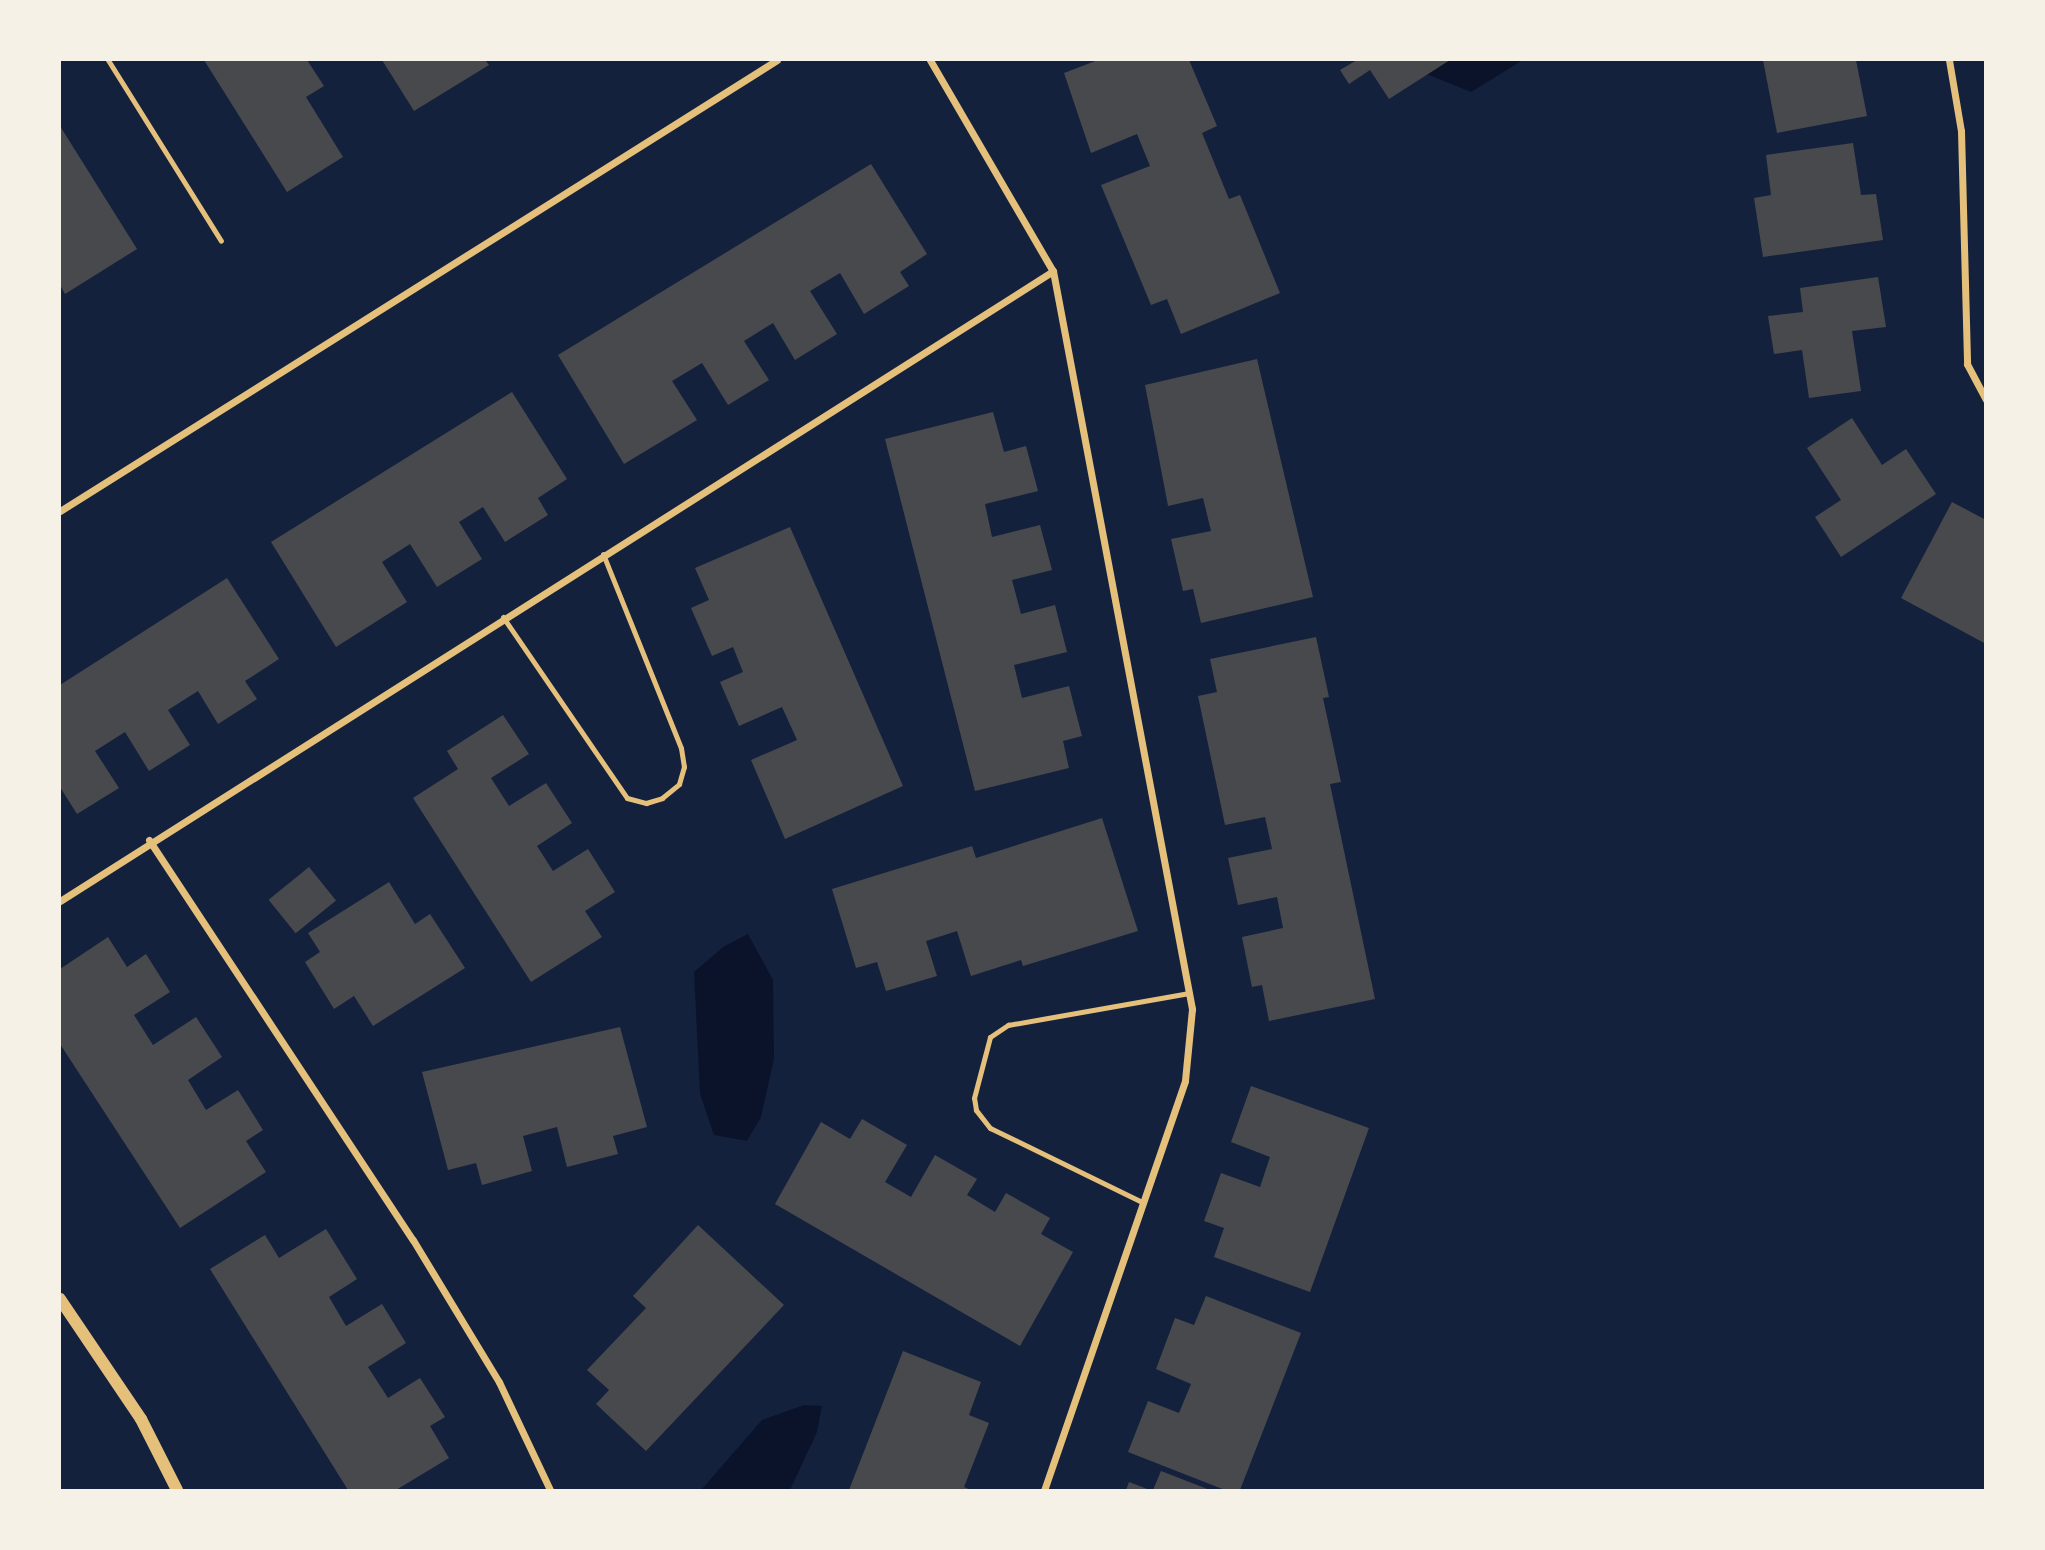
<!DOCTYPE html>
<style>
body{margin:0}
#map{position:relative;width:2045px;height:1550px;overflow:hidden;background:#14213d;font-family:"DM Sans",sans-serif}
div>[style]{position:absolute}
.water>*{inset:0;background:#0b132b}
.building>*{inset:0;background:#48494c;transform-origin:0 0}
.service>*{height:5px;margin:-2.5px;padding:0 2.5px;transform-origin:2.5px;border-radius:2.5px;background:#e5c07b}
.minor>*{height:7px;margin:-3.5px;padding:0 3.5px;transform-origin:3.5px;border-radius:3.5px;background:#e5c07b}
.tertiary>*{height:12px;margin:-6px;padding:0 6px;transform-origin:6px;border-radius:6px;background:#e5c07b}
span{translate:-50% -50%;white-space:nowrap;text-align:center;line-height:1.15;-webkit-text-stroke:7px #f6f1e7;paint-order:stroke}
.frame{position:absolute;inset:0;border:61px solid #f6f1e7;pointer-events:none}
</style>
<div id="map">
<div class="water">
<i style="clip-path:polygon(1392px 60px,1523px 60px,1471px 92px)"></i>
<i style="clip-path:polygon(748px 934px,773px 980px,774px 1059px,761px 1117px,747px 1141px,714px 1135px,700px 1094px,694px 972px,723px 947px)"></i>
<i style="clip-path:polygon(804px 1405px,822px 1406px,817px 1432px,790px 1490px,701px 1490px,762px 1420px)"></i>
</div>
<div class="building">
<i style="clip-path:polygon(204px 60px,307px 60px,324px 86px,306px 97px,343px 157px,287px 192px)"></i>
<i style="clip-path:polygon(382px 60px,485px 60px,489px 65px,414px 111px)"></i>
<i style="clip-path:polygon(1098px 60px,1189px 60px,1217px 126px,1202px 133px,1229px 199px,1240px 195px,1280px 293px,1181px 334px,1167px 299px,1151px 305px,1101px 185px,1150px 166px,1137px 134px,1091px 153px,1064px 73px)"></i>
<i style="clip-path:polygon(1357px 60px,1450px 60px,1389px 99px,1370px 70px,1349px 84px,1340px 70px)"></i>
<i style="clip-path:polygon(1763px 60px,1856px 60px,1867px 116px,1777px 133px)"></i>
<i style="clip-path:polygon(60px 126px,137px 249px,65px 294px,60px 285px)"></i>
<i style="clip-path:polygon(1853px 143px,1861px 195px,1876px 194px,1883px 240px,1763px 257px,1754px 198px,1771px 195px,1766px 155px)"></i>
<i style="clip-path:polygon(871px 164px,927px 254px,900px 272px,909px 286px,864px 314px,840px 273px,810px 291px,837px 334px,795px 360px,773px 323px,744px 341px,769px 380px,728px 405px,702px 363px,672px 381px,697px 420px,624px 464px,558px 355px)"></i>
<i style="clip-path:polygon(1878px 277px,1886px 327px,1852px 331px,1861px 391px,1809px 398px,1802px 350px,1774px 354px,1768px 316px,1803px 312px,1800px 288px)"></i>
<i style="clip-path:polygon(1257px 359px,1313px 597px,1201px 623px,1193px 589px,1183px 591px,1171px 539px,1211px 531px,1203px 498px,1168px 506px,1145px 385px)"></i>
<i style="clip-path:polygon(512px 392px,567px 479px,538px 498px,548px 515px,505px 542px,483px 507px,459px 522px,482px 559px,437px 587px,410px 544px,382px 562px,407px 602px,336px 647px,271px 542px)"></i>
<i style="clip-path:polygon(993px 412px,1004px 452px,1026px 446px,1038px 491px,985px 504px,992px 537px,1040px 525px,1052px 570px,1012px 580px,1021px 614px,1055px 605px,1067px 652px,1014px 665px,1022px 698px,1069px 686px,1082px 736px,1063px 741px,1069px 768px,975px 791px,885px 439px)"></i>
<i style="clip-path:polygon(1852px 418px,1882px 465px,1906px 449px,1936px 494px,1841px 557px,1815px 517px,1841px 500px,1807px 448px)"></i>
<i style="clip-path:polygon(1952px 502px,1986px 520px,1986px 644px,1901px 598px)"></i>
<i style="clip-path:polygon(790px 527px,903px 786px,785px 839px,751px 760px,797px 740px,782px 707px,739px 726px,720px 682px,743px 672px,733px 647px,712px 656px,691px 608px,709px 600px,695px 568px)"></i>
<i style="clip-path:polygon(227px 578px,279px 659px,245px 681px,257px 699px,218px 724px,198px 691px,168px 710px,190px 745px,149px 771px,125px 732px,95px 751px,119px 788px,77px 814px,60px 787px,60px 685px)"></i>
<i style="clip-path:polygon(1316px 637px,1329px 697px,1323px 698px,1341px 782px,1330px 784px,1375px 999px,1269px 1021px,1262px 985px,1252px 987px,1242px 937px,1283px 928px,1277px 897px,1238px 905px,1228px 858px,1272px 849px,1265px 817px,1225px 825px,1198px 696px,1217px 692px,1210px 659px)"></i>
<i style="clip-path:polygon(503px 715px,529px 754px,491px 778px,509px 806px,546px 783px,572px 823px,537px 846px,553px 871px,588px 849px,615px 892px,585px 911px,602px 937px,531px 982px,413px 798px,458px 769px,447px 751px)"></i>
<i style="clip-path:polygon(1102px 818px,1138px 931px,1023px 966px,1021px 960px,971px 976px,957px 931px,926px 941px,937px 976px,886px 991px,877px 962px,856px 968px,832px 889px,972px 846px,976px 858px)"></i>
<i style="left:309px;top:867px;width:43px;height:52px;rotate:51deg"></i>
<i style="clip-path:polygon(389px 882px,415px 924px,430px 914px,465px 968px,373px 1026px,354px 996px,334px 1009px,305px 962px,320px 952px,308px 933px)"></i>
<i style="clip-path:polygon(108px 937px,127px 967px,146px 954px,170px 992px,134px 1015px,153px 1045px,196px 1017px,222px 1057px,188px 1080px,206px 1110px,238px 1090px,263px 1130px,246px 1141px,266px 1172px,180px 1228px,60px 1044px,60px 969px)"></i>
<i style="clip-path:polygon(620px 1027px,647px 1127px,613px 1136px,618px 1154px,567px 1167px,557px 1127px,523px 1136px,532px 1171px,482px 1185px,476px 1163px,448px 1170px,422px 1072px)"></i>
<i style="clip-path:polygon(1251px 1086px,1369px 1128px,1310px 1292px,1214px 1257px,1224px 1228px,1204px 1221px,1221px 1173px,1260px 1187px,1270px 1157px,1231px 1142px)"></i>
<i style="clip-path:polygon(862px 1119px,907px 1145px,885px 1182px,911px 1197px,935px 1155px,977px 1179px,967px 1195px,995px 1212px,1006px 1193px,1050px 1218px,1041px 1234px,1073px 1252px,1020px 1346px,775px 1204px,821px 1122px,850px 1139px)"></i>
<i style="clip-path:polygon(698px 1225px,784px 1305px,646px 1451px,596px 1404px,609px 1390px,587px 1370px,646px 1308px,633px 1296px)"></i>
<i style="clip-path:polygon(326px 1229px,357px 1279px,329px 1297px,346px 1326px,382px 1304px,406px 1343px,368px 1367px,388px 1398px,420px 1378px,445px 1417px,430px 1426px,449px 1458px,396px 1490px,348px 1490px,210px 1269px,265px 1235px,279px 1258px)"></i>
<i style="clip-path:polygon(1206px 1296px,1301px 1333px,1240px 1490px,1225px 1490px,1128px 1452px,1148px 1401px,1179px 1413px,1191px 1384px,1156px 1369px,1175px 1318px,1194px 1325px)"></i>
<i style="clip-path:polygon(903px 1351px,981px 1382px,969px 1415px,989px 1423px,964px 1487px,971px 1490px,849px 1490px)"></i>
<i style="clip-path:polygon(1161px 1471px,1210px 1490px,1153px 1490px)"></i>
<i style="clip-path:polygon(1129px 1482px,1150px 1490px,1126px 1490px)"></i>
</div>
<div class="service">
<i style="left:108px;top:60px;width:213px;rotate:58deg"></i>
<i style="left:503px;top:617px;width:219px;rotate:55.6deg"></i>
<i style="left:627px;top:798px;width:20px;rotate:15deg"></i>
<i style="left:646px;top:803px;width:17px;rotate:-17deg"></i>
<i style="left:662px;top:798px;width:22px;rotate:-39deg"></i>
<i style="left:679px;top:784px;width:18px;rotate:-74deg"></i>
<i style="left:684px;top:767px;width:19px;rotate:-99deg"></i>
<i style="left:681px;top:748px;width:209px;rotate:-111.9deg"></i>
<i style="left:1142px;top:1202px;width:169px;rotate:-154deg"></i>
<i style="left:990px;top:1128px;width:23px;rotate:-128deg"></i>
<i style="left:976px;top:1110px;width:12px;rotate:-99deg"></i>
<i style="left:974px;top:1098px;width:63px;rotate:-75.3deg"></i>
<i style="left:990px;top:1037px;width:22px;rotate:-34deg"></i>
<i style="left:1008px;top:1025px;width:184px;rotate:-10deg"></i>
</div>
<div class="minor">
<i style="left:930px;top:60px;width:244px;rotate:59.8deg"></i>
<i style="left:1053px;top:271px;width:751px;rotate:79.33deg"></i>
<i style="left:1192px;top:1009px;width:72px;rotate:95.6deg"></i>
<i style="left:1185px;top:1081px;width:433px;rotate:109deg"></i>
<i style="left:1949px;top:60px;width:72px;rotate:80.4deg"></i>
<i style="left:1961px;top:131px;width:233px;rotate:88.5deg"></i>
<i style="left:1967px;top:364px;width:40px;rotate:62deg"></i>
<i style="left:60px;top:511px;width:847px;rotate:-32.17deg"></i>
<i style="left:149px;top:840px;width:479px;rotate:56.6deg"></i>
<i style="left:413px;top:1240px;width:166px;rotate:58.8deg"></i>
<i style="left:499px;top:1382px;width:119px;rotate:64.7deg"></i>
<i style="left:60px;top:901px;width:1176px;rotate:-32.39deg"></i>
</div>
<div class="tertiary">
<i style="left:60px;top:1299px;width:145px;rotate:56deg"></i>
<i style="left:141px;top:1419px;width:80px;rotate:63.1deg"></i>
</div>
<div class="frame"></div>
</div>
